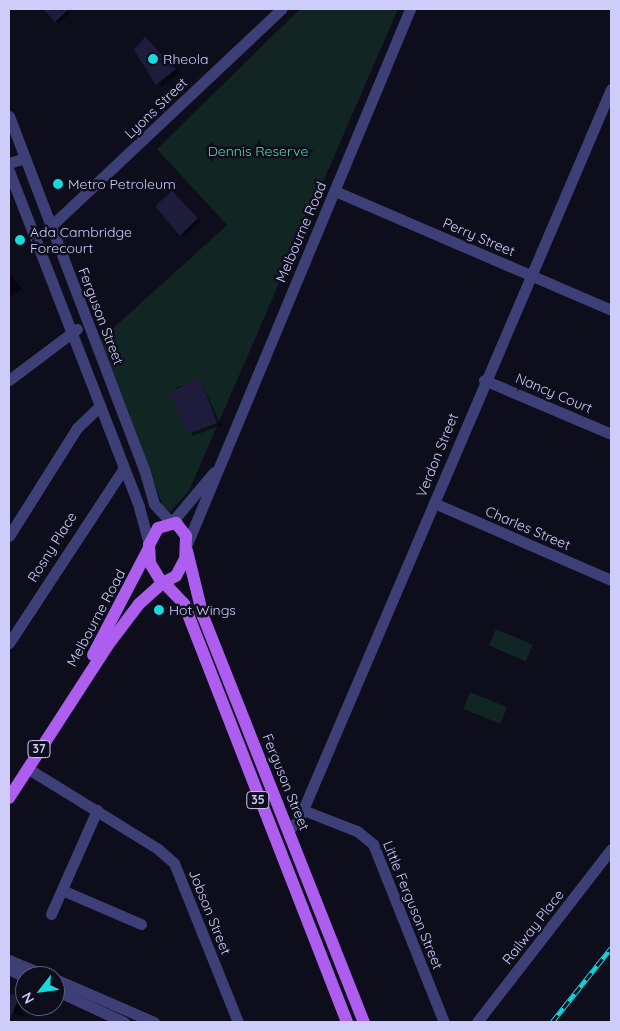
<!DOCTYPE html>
<style>
body{margin:0}
#map{position:relative;width:620px;height:1031px;overflow:hidden;background:#0e0d1c;font-family:Quicksand,sans-serif}
div>[style]{position:absolute}
.green>*{inset:0;background:#112523;transform-origin:0 0}
.shadow>*{inset:0;background:#0007}
.building>*{inset:0;background:#1f1b3b}
.minor>*{height:11px;margin:-5.5px;padding:0 5.5px;transform-origin:5.5px;border-radius:5.5px;background:#3d3f76}
.major>*{height:12px;margin:-6px;padding:0 6px;transform-origin:6px;border-radius:6px;background:#ae5eef}
.rail>*{height:5px;margin-top:-2.5px;transform-origin:0;background:repeating-linear-gradient(90deg,#0e0d1c 0 9px,#16d8dd 0 18px);box-sizing:border-box;border-block:1px solid #16d8dd}
.dots>*{width:14px;height:14px;translate:-50% -50%;box-sizing:border-box;border:2px solid #0e0d1c;border-radius:50%}
span{translate:-50% -50%;white-space:nowrap;text-align:center;line-height:1.15;-webkit-text-stroke:5px #0e0d1c;paint-order:stroke}
.shield-label span{padding:1px 4px;background:#0e0d1c;border:1px solid;border-radius:4px;-webkit-text-stroke-width:0}
.shield-label{font-size:12px;color:#cecdfa;font-weight:700}
.poi-label{font-size:14px;color:#cecdfa}
.left{translate:0 -50%;text-align:left}
.street-label{font-size:14px;color:#cecdfa}
.park-label{font-size:14px;color:#61d2ad}
.frame{position:absolute;inset:0;border:10px solid #cecdfa;pointer-events:none}
.north{position:absolute;left:15px;top:966px;width:50px;height:50px;box-sizing:border-box;background:#0e0d1c;border:1px solid #5b5a75;border-radius:50%;rotate:240deg;font-size:14px;font-weight:700;line-height:20px;text-align:center;color:#cecdfa}
.north::after{content:'';display:block;margin:auto;width:18px;height:22px;background:#16d8dd;clip-path:polygon(50% 0,100% 100%,50% 72%,0 100%)}
</style>
<div id="map">
<div class="green">
<i style="clip-path:polygon(300px 9px,398px 9px,189px 491px,170px 512px,163px 506px,99px 341px,227px 225px,157px 149px)"></i>
<i style="left:496px;top:629px;width:40px;height:18px;rotate:23deg"></i>
<i style="left:470px;top:692px;width:40px;height:18px;rotate:22deg"></i>
</div>
<div class="shadow">
<i style="clip-path:polygon(44px 9px,66px 9px,70px 13px,59px 23px)"></i>
<i style="clip-path:polygon(146px 38px,180px 73px,162px 87px,135px 50px)"></i>
<i style="clip-path:polygon(172px 192px,201px 221px,184px 236px,181px 235px)"></i>
<i style="clip-path:polygon(9px 272px,22px 289px,9px 298px)"></i>
<i style="clip-path:polygon(201px 382px,221px 425px,193px 436px,172px 393px,177px 387px)"></i>
<i style="clip-path:polygon(9px 994px,23px 1001px,20px 1009px,26px 1018px,9px 1011px)"></i>
</div>
<div class="building">
<i style="clip-path:polygon(43px 9px,69px 9px,55px 22px)"></i>
<i style="clip-path:polygon(145px 37px,176px 69px,156px 85px,134px 50px)"></i>
<i style="clip-path:polygon(172px 191px,198px 218px,180px 236px,155px 206px)"></i>
<i style="clip-path:polygon(194px 379px,201px 381px,217px 423px,187px 434px,170px 393px)"></i>
<i style="clip-path:polygon(9px 993px,19px 997px,9px 1022px)"></i>
</div>
<div class="minor">
<i style="left:9px;top:116px;width:378px;rotate:69.1deg"></i>
<i style="left:144px;top:469px;width:36px;rotate:74deg"></i>
<i style="left:154px;top:504px;width:25px;rotate:47deg"></i>
<i style="left:9px;top:163px;width:17px;rotate:-17deg"></i>
<i style="left:9px;top:171px;width:360px;rotate:68.8deg"></i>
<i style="left:139px;top:507px;width:39px;rotate:75deg"></i>
<i style="left:335px;top:191px;width:301px;rotate:23.3deg"></i>
<i style="left:50px;top:227px;width:318px;rotate:-43.3deg"></i>
<i style="left:9px;top:380px;width:85px;rotate:-36.9deg"></i>
<i style="left:484px;top:380px;width:138px;rotate:23deg"></i>
<i style="left:434px;top:503px;width:193px;rotate:23.5deg"></i>
<i style="left:172px;top:522px;width:65px;rotate:-50deg"></i>
<i style="left:9px;top:536px;width:128px;rotate:-57.8deg"></i>
<i style="left:77px;top:428px;width:32px;rotate:-44deg"></i>
<i style="left:187px;top:544px;width:580px;rotate:-67.37deg"></i>
<i style="left:9px;top:643px;width:209px;rotate:-56.7deg"></i>
<i style="left:27px;top:768px;width:154px;rotate:31.7deg"></i>
<i style="left:158px;top:849px;width:21px;rotate:41deg"></i>
<i style="left:174px;top:863px;width:171px;rotate:68.1deg"></i>
<i style="left:303px;top:810px;width:58px;rotate:21.3deg"></i>
<i style="left:357px;top:831px;width:21px;rotate:39deg"></i>
<i style="left:373px;top:844px;width:192px;rotate:68.3deg"></i>
<i style="left:289px;top:830px;width:15px;rotate:-48deg"></i>
<i style="left:299px;top:819px;width:794px;rotate:-66.86deg"></i>
<i style="left:62px;top:890px;width:86px;rotate:23.3deg"></i>
<i style="left:51px;top:914px;width:114px;rotate:-66.1deg"></i>
<i style="left:9px;top:960px;width:41px;rotate:22.8deg"></i>
<i style="left:9px;top:969px;width:18px;rotate:27deg"></i>
<i style="left:55px;top:979px;width:108px;rotate:23.5deg"></i>
<i style="left:55px;top:990px;width:76px;rotate:24.9deg"></i>
<i style="left:477px;top:1022px;width:219px;rotate:-52.2deg"></i>
</div>
<div class="major">
<i style="left:176px;top:523px;width:16px;rotate:52deg"></i>
<i style="left:186px;top:536px;width:23px;rotate:92deg"></i>
<i style="left:185px;top:559px;width:19px;rotate:118deg"></i>
<i style="left:176px;top:576px;width:16px;rotate:153deg"></i>
<i style="left:162px;top:583px;width:23px;rotate:-121deg"></i>
<i style="left:150px;top:563px;width:18px;rotate:-93deg"></i>
<i style="left:149px;top:545px;width:19px;rotate:-62deg"></i>
<i style="left:158px;top:528px;width:19px;rotate:-16deg"></i>
<i style="left:187px;top:551px;width:67px;rotate:76.2deg"></i>
<i style="left:203px;top:616px;width:437px;rotate:68.4deg"></i>
<i style="left:164px;top:583px;width:29px;rotate:46deg"></i>
<i style="left:184px;top:604px;width:449px;rotate:68.7deg"></i>
<i style="left:93px;top:655px;width:119px;rotate:-62.4deg"></i>
<i style="left:9px;top:798px;width:182px;rotate:-57.1deg"></i>
<i style="left:108px;top:645px;width:51px;rotate:-52.9deg"></i>
<i style="left:139px;top:604px;width:31px;rotate:-42deg"></i>
</div>
<div class="rail">
<i style="left:552px;top:1022px;width:95px;rotate:-51.4deg"></i>
</div>
<div class="dots">
<i style="left:153px;top:59px;background:#16d8dd"></i>
<i style="left:58px;top:184px;background:#16d8dd"></i>
<i style="left:20px;top:240px;background:#16d8dd"></i>
<i style="left:159px;top:610px;background:#16d8dd"></i>
</div>
<div class="shield-label">
<span style="left:39px;top:749px">37</span>
<span style="left:258px;top:800px">35</span>
</div>
<div class="poi-label">
<span class="left" style="left:163px;top:59px">Rheola</span>
<span class="left" style="left:68px;top:184px">Metro Petroleum</span>
<span class="left" style="left:30px;top:240px">Ada Cambridge<br>Forecourt</span>
<span class="left" style="left:169px;top:610px">Hot Wings</span>
</div>
<div class="street-label">
<span style="left:156px;top:108px;rotate:-44deg">Lyons Street</span>
<span style="left:301px;top:232px;rotate:-67deg">Melbourne Road</span>
<span style="left:479px;top:237px;rotate:23deg">Perry Street</span>
<span style="left:101px;top:316px;rotate:69deg">Ferguson Street</span>
<span style="left:554px;top:393px;rotate:23deg">Nancy Court</span>
<span style="left:437px;top:455px;rotate:-68deg">Verdon Street</span>
<span style="left:528px;top:528px;rotate:23deg">Charles Street</span>
<span style="left:52px;top:547px;rotate:-58deg">Rosny Place</span>
<span style="left:96px;top:618px;rotate:-62deg">Melbourne Road</span>
<span style="left:286px;top:782px;rotate:68deg">Ferguson Street</span>
<span style="left:413px;top:905px;rotate:68deg">Little Ferguson Street</span>
<span style="left:210px;top:912px;rotate:68deg">Jobson Street</span>
<span style="left:533px;top:927px;rotate:-52deg">Railway Place</span>
</div>
<div class="park-label">
<span style="left:258px;top:151px">Dennis Reserve</span>
</div>
<div class="frame"></div>
<div class="north">N</div>
</div>
